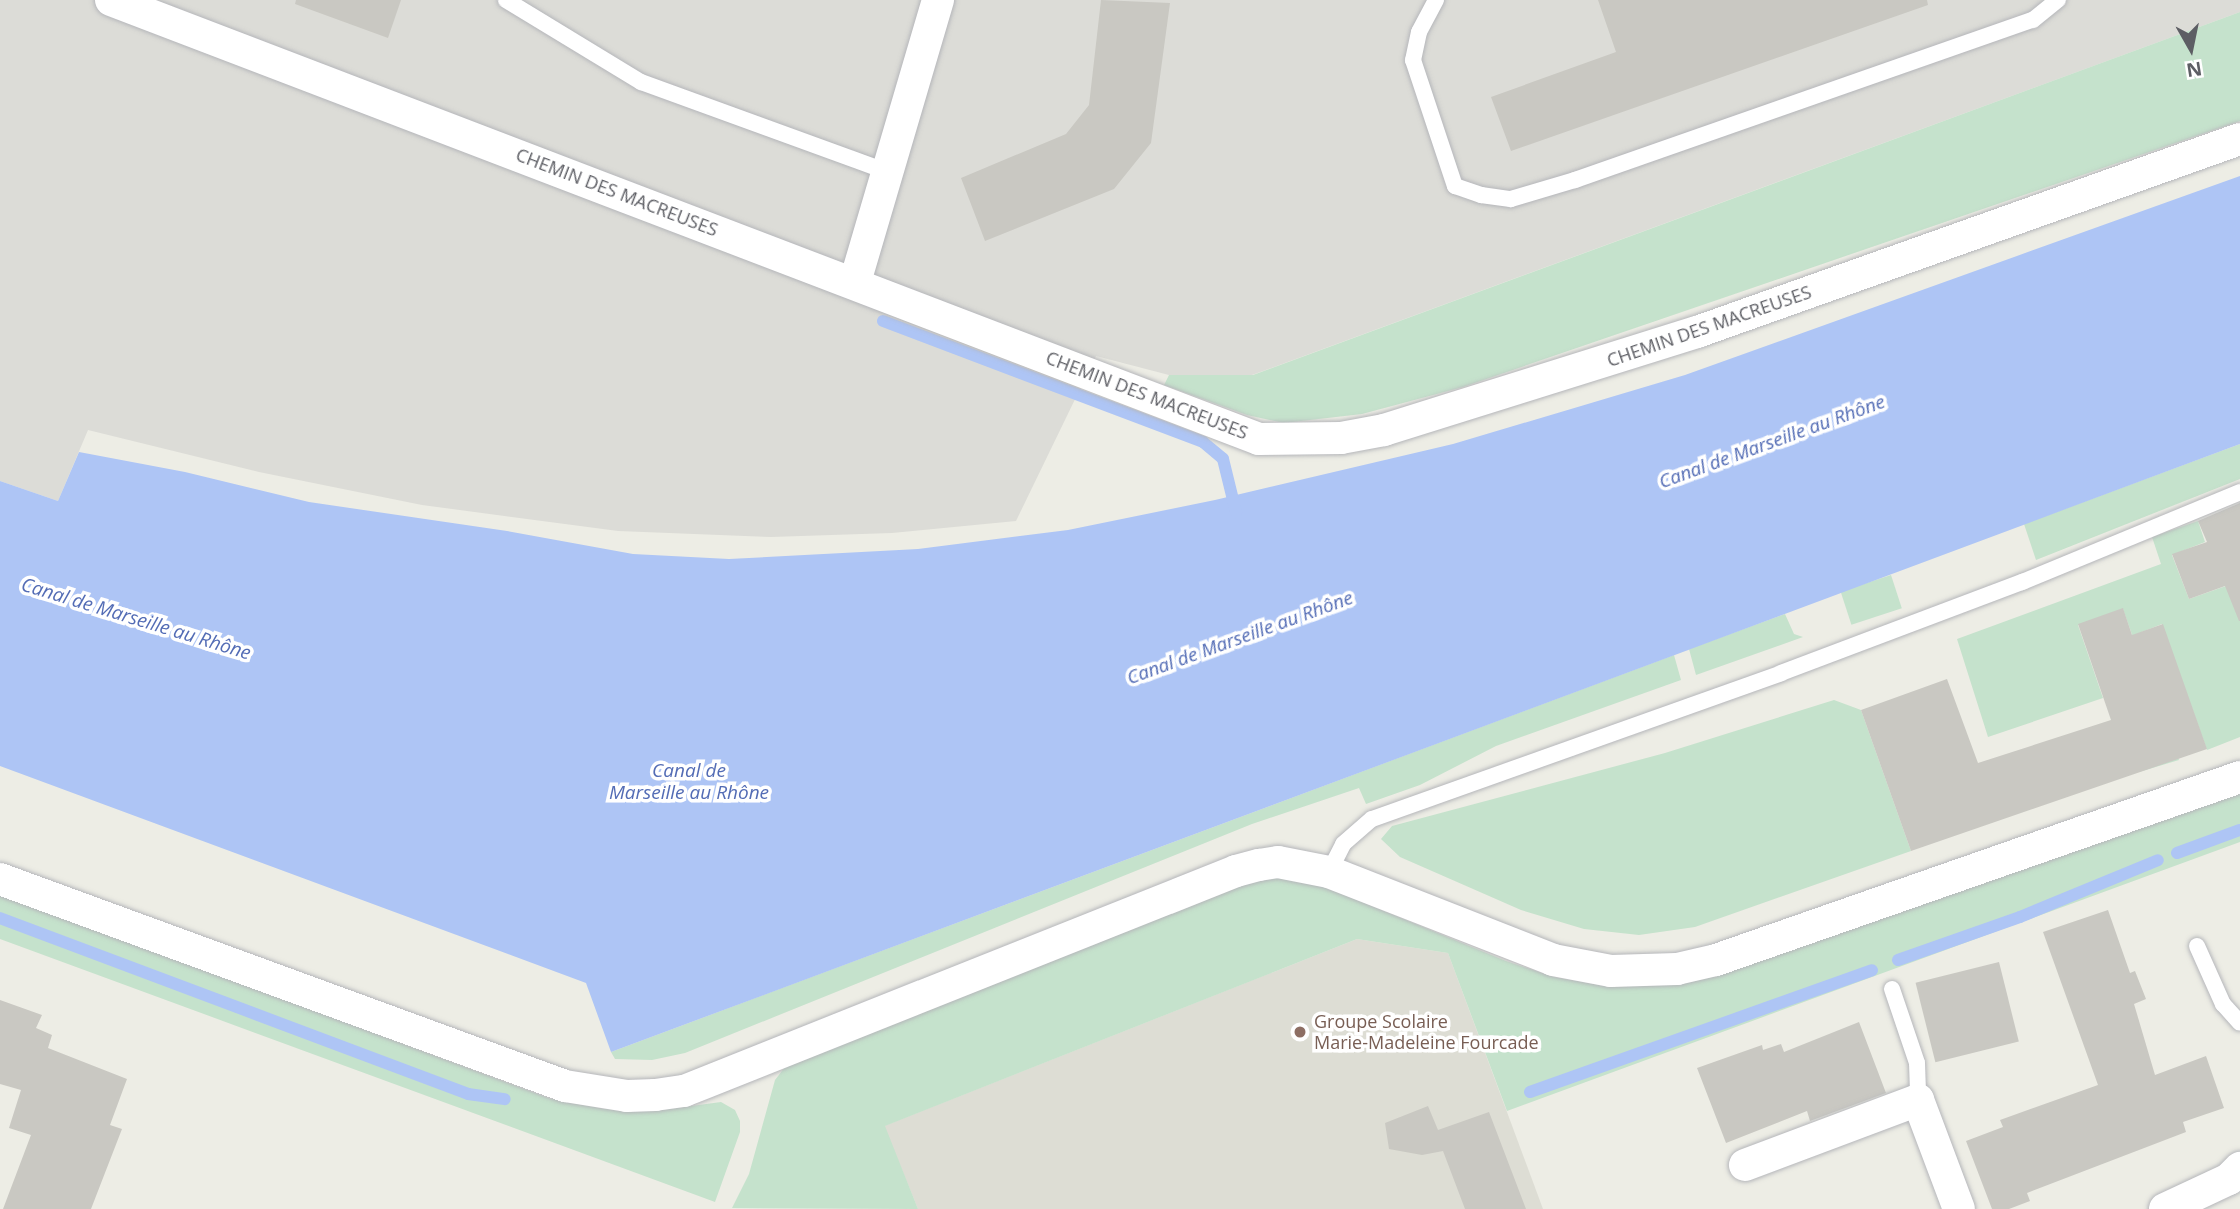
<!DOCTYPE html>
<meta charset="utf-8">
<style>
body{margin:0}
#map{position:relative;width:2240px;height:1209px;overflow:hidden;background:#edede5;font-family:"Open Sans",sans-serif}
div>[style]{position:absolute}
.industrial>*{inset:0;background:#dcdcd7}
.education>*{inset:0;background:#ddddd4}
.green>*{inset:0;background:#c5e2cc;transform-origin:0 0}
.water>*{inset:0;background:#aec5f5}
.stream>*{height:12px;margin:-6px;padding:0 6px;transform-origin:6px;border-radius:6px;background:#aec5f5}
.building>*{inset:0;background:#c9c8c2;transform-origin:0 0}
.roads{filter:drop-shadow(0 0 2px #b5b6ba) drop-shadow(0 0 2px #b5b6ba)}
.service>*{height:16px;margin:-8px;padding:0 8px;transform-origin:8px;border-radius:8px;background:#fff}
.minor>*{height:32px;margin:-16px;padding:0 16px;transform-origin:16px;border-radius:16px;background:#fff}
.dots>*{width:19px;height:19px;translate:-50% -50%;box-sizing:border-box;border:4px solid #fff;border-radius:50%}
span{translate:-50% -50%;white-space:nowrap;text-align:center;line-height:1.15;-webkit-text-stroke:7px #fff;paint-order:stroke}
.street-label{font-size:18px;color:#5d5e64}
.education-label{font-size:18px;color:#785e54}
.left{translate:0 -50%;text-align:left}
.water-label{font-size:19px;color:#536cb5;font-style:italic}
.north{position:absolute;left:2156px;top:14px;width:70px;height:70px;-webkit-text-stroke:5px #fff;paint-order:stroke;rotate:171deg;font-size:19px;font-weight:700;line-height:28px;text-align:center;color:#5d5e64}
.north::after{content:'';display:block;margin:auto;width:24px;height:32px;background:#5d5e64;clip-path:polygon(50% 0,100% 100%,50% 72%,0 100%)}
</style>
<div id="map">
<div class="industrial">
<i style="clip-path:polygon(0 0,2240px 0,2240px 12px,1252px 375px,1169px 375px,1096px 356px,1016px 521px,892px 533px,771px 537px,618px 531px,422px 505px,259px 472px,88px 430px,58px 501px,0 481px)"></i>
</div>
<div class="education">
<i style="clip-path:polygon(1357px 939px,1448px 953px,1543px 1209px,918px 1209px,884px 1126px)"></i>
</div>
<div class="green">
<i style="clip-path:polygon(2240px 12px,2240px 121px,1463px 387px,1362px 414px,1284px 423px,1247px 415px,1164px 385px,1169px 375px,1253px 375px)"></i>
<i style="clip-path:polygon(2240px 444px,2240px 479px,2036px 560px,2024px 524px)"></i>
<i style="clip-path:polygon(2198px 521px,2205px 542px,2172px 555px,2189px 599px,2240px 581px,2240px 737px,2207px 750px,2162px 624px,2134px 635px,2179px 760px,2139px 772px,2162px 720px,2123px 609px,2078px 625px,2103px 698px,1988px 737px,1957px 639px,2161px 564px,2152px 537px)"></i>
<i style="left:1891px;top:575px;width:35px;height:53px;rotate:72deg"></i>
<i style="clip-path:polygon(1785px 614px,1794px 634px,1803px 637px,1696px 675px,1689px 649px)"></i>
<i style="clip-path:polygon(1674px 655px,1681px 680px,1496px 746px,1420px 785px,1366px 804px,1359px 788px,1252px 824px,685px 1053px,652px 1060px,615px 1059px,611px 1052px)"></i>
<i style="clip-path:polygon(1834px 700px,1861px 710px,1911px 851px,1695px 927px,1639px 935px,1584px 929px,1521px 910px,1400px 857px,1381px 839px,1392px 826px,1665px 753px)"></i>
<i style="clip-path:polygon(2240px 794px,2240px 842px,1507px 1111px,1448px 953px,1357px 939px,885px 1126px,918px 1209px,732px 1208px,749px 1174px,775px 1080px,785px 1067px,1245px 882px,1280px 877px,1313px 882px,1506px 961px,1554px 977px,1605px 986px,1665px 985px,1722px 974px)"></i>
<i style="clip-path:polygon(0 894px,551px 1099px,605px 1109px,662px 1110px,721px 1102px,735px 1110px,740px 1121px,740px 1132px,715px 1202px,0 939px)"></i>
</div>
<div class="water">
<i style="clip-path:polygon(2240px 176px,2240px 444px,611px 1052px,586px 983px,0 766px,0 481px,58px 501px,79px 452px,185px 472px,309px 502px,507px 531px,633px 554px,729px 559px,918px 549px,1068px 530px,1215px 500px,1453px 444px,1685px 375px)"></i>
</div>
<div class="stream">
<i style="left:883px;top:321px;width:342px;rotate:20.7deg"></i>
<i style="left:1203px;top:442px;width:26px;rotate:40deg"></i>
<i style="left:1223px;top:459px;width:55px;rotate:76.2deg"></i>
<i style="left:2177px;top:853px;width:67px;rotate:-20.1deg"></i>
<i style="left:0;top:918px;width:500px;rotate:20.6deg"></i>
<i style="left:468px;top:1094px;width:37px;rotate:8deg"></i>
<i style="left:1898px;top:960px;width:129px;rotate:-19.4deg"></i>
<i style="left:2020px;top:917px;width:149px;rotate:-22.4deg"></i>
<i style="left:1530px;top:1092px;width:363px;rotate:-19.6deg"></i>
</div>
<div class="building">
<i style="clip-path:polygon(296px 0,401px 0,388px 38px,295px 4px)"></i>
<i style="clip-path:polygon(1101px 0,1170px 3px,1151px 143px,1114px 189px,985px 241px,961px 178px,1066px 134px,1089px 105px)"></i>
<i style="clip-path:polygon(1598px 0,1927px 0,1928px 5px,1511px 151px,1491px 97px,1616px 52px)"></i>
<i style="clip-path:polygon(2240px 503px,2240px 621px,2239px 621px,2225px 586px,2189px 599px,2172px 554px,2207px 542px,2198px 521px)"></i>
<i style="clip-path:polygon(2123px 608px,2132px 635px,2163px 624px,2207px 749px,1911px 851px,1861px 710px,1947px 679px,1978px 763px,2111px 720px,2078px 624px)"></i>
<i style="clip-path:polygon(2108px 910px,2130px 973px,2135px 971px,2146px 999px,2134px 1004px,2155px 1075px,2206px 1056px,2224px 1108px,2183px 1122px,2186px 1132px,2027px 1193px,2030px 1201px,2009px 1209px,1992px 1209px,1966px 1141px,2003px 1127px,2000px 1120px,2098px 1085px,2043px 932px)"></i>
<i style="left:1999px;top:962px;width:82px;height:86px;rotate:76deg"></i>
<i style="clip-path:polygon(0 1000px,42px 1015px,36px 1028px,52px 1035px,48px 1048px,127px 1079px,110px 1125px,122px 1129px,91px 1209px,3px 1209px,31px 1135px,9px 1128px,21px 1090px,0 1084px)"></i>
<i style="clip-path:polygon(1859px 1022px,1886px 1093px,1810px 1121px,1807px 1111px,1726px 1143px,1697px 1068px,1762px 1045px,1763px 1050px,1781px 1044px,1784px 1052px)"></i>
<i style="clip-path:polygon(1428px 1106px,1438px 1130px,1489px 1112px,1526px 1209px,1465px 1209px,1443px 1151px,1422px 1155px,1389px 1149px,1385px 1123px)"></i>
</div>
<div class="roads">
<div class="service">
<i style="left:506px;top:0;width:158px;rotate:31.3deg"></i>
<i style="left:641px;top:82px;width:263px;rotate:20deg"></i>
<i style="left:1436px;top:0;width:36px;rotate:118deg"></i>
<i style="left:1419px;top:32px;width:29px;rotate:102deg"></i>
<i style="left:1413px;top:60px;width:133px;rotate:71.6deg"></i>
<i style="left:1455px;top:186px;width:28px;rotate:19deg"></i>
<i style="left:1481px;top:195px;width:30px;rotate:8deg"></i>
<i style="left:1511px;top:199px;width:67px;rotate:-16.5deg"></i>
<i style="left:1575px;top:180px;width:485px;rotate:-19.3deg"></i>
<i style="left:2033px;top:20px;width:32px;rotate:-39deg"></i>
<i style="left:1329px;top:872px;width:31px;rotate:-63deg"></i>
<i style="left:1343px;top:844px;width:38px;rotate:-41deg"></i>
<i style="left:1372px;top:819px;width:434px;rotate:-19.6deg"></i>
<i style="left:1781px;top:673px;width:258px;rotate:-20.7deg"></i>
<i style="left:2022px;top:582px;width:236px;rotate:-22.4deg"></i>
<i style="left:2197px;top:946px;width:64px;rotate:65.9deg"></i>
<i style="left:2223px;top:1004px;width:25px;rotate:48deg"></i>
<i style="left:1892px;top:989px;width:78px;rotate:71.3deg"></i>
<i style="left:1917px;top:1063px;width:37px;rotate:88deg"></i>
</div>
<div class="minor">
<i style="left:111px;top:0;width:1229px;rotate:20.93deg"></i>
<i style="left:1259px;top:439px;width:82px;rotate:-0.7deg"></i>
<i style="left:1341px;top:438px;width:44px;rotate:-10.5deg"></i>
<i style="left:1384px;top:430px;width:328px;rotate:-17.4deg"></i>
<i style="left:1697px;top:332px;width:576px;rotate:-19.57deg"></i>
<i style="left:855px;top:282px;width:294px;rotate:-73.6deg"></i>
<i style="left:0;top:879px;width:602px;rotate:20.12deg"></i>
<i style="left:565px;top:1086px;width:63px;rotate:9.2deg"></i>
<i style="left:627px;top:1096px;width:28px;rotate:-2deg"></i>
<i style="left:655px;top:1095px;width:29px;rotate:-8deg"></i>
<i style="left:684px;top:1091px;width:594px;rotate:-21.73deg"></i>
<i style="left:1236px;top:871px;width:24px;rotate:-15deg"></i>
<i style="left:1259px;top:865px;width:19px;rotate:-9deg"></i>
<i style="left:1278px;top:862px;width:52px;rotate:11.1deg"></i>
<i style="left:1329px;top:872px;width:241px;rotate:21.4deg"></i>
<i style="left:1553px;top:960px;width:59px;rotate:10.7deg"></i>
<i style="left:1611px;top:971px;width:66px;rotate:-1.7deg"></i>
<i style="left:1677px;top:969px;width:40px;rotate:-13deg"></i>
<i style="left:1716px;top:960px;width:555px;rotate:-19.25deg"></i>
<i style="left:1745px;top:1165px;width:185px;rotate:-20.6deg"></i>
<i style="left:1918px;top:1100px;width:116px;rotate:69.4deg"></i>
<i style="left:2165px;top:1209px;width:71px;rotate:-25.1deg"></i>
<i style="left:2229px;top:1179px;width:16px;rotate:-45deg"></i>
</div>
</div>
<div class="dots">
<i style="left:1300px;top:1032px;background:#8d6e63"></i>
</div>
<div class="street-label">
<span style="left:617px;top:192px;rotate:21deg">CHEMIN DES MACREUSES</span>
<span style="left:1709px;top:326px;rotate:-19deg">CHEMIN DES MACREUSES</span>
<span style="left:1147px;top:395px;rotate:21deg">CHEMIN DES MACREUSES</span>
</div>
<div class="education-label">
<span class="left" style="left:1314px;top:1032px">Groupe Scolaire<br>Marie-Madeleine Fourcade</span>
</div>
<div class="water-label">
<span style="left:1772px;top:442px;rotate:-20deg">Canal de Marseille au Rhône</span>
<span style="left:136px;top:619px;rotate:17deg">Canal de Marseille au Rhône</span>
<span style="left:1240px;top:638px;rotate:-20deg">Canal de Marseille au Rhône</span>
<span style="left:689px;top:782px">Canal de<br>Marseille au Rhône</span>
</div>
<div class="north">N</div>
</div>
